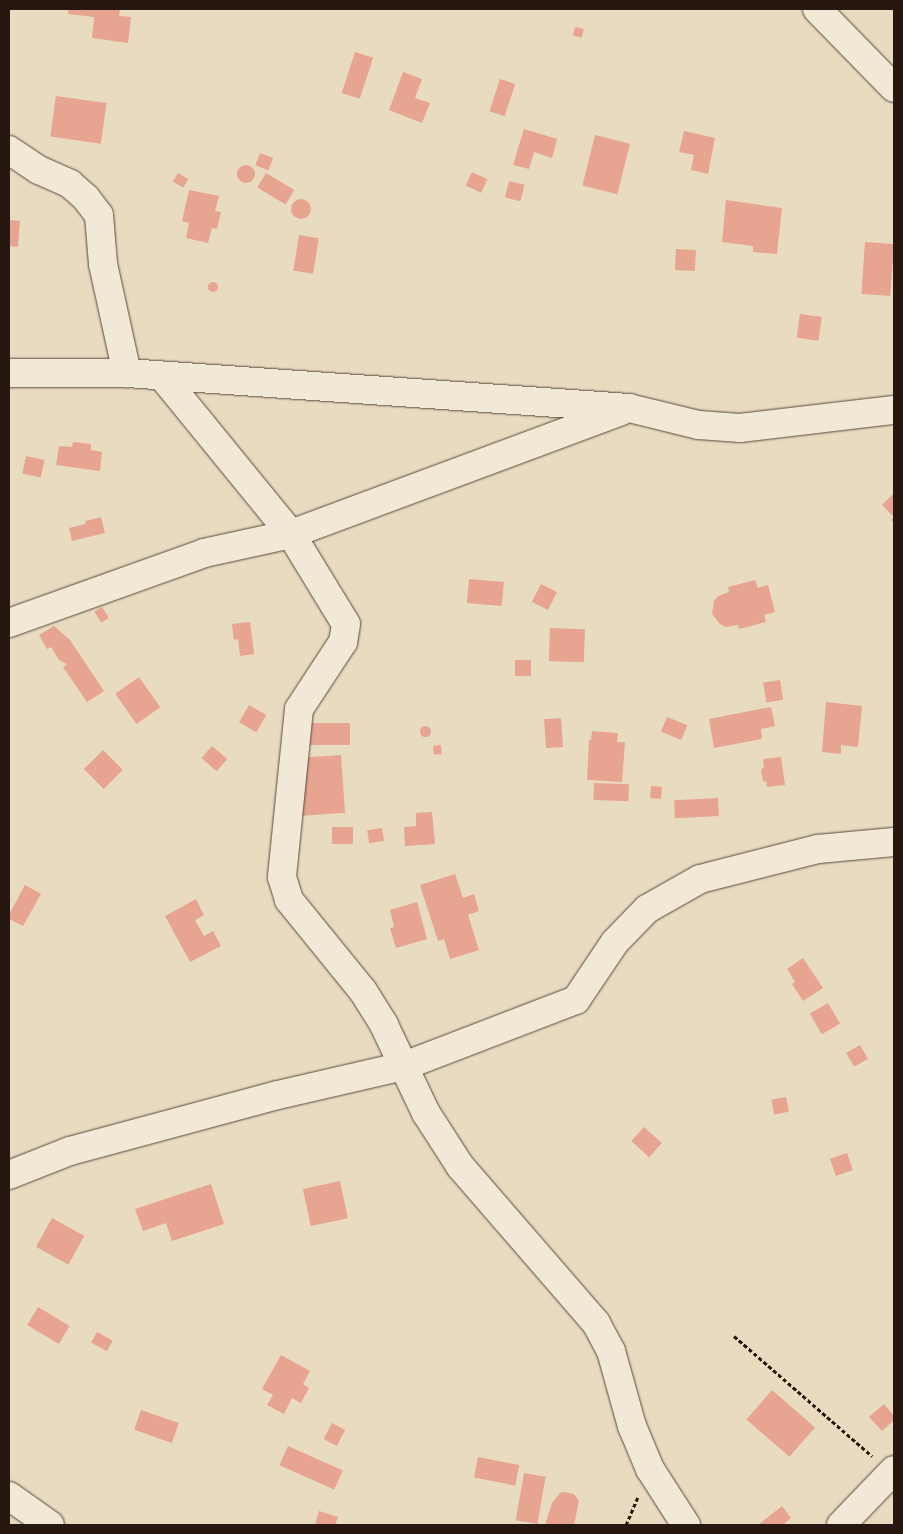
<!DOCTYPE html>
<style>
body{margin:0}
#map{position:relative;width:903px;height:1534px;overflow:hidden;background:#e9dbc0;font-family:"IM FELL Double Pica",serif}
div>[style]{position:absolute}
.building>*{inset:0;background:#e6a491;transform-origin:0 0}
.round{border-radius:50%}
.path>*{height:3px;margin-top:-1.5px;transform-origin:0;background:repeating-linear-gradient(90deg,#261810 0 4px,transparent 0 6.5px)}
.roads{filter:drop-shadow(0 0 1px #57493c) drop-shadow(0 0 1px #57493c)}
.minor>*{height:28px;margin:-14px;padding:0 14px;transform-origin:14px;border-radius:14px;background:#f1e8d6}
span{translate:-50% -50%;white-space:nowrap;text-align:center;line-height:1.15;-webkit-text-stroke:4px #f1e8d6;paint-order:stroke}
.frame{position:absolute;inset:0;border:10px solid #261810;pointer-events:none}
</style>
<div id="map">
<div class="building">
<i style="clip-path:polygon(69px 9px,120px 9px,119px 16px,131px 17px,128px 43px,92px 38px,94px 17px,68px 14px)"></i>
<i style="left:575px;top:27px;width:9px;height:9px;rotate:13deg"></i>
<i style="left:355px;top:52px;width:19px;height:43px;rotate:18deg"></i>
<i style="clip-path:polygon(403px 72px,422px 79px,415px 98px,430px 103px,422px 123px,389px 110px)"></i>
<i style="left:500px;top:79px;width:16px;height:34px;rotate:18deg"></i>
<i style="left:56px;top:96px;width:51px;height:41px;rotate:8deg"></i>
<i style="clip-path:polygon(524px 129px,557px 139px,552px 158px,534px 152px,529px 169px,513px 165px)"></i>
<i style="clip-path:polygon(684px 131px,715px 138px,708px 174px,691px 170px,694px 155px,679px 152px)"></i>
<i style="left:595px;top:135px;width:36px;height:52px;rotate:14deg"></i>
<i style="left:260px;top:153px;width:14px;height:13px;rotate:21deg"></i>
<i class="round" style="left:237px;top:165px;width:18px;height:18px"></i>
<i style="left:472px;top:172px;width:17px;height:15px;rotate:25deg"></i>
<i style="left:178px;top:173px;width:12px;height:10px;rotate:31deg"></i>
<i style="left:266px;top:173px;width:33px;height:17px;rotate:31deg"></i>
<i style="left:509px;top:181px;width:16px;height:17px;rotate:14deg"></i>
<i style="clip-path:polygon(189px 190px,219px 196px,215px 211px,221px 212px,217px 229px,212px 228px,208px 243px,186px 238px,189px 223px,182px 221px)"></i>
<i class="round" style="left:291px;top:199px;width:20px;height:20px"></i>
<i style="clip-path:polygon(726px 200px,782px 208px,777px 254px,753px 252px,753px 246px,722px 242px)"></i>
<i style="clip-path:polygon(9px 220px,20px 221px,18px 247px,9px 246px)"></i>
<i style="left:299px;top:235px;width:20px;height:36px;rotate:9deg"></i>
<i style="left:865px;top:242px;width:29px;height:52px;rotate:4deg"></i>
<i style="left:676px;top:249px;width:20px;height:21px;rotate:3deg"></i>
<i class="round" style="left:208px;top:282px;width:10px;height:10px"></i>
<i style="left:800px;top:314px;width:22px;height:24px;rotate:8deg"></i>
<i style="clip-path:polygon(73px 442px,91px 444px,91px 450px,102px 452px,100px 471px,56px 465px,59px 446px,72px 447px)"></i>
<i style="left:26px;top:456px;width:19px;height:18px;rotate:12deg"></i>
<i style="clip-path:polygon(893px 494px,894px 495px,894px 523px,891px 520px,894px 517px,882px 505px)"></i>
<i style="clip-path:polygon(101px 517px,105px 533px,72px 541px,69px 528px,86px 524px,85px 521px)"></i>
<i style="left:469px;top:579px;width:35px;height:24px;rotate:5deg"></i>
<i style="clip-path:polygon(755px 580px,758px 588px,768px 585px,775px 612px,764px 615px,766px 622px,739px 629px,738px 625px,726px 627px,720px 624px,712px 614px,714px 601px,718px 596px,729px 592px,728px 587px)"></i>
<i style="left:541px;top:584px;width:18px;height:20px;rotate:27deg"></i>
<i style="left:102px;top:607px;width:13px;height:9px;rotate:58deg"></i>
<i style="clip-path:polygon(250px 622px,254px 654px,240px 656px,238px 639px,234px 640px,232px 624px)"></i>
<i style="clip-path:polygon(54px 626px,70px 640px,104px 691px,87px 702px,63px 667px,67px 664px,59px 660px,51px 647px,47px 649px,39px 635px)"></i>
<i style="left:550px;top:628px;width:35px;height:33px;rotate:2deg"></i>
<i style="left:515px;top:660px;width:16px;height:16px"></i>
<i style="left:139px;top:677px;width:37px;height:29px;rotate:55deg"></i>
<i style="left:780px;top:680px;width:20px;height:17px;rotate:81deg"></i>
<i style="clip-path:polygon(826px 702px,862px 706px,858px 747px,841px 745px,841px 754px,822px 752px)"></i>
<i style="left:249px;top:705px;width:20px;height:20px;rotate:30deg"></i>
<i style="clip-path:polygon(771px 707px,775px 726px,761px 729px,762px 739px,714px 748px,709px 719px)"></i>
<i style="left:667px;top:717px;width:22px;height:16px;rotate:22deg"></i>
<i style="left:561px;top:718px;width:29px;height:17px;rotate:86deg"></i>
<i style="left:350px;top:723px;width:22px;height:47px;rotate:90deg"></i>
<i class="round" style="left:419.5px;top:725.5px;width:11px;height:11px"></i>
<i style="clip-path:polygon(592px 731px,618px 733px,617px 742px,625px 742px,622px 782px,587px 780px,589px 740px,591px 740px)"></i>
<i style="left:441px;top:745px;width:9px;height:8px;rotate:84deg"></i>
<i style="left:212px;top:746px;width:20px;height:16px;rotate:41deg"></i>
<i style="left:103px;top:750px;width:28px;height:27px;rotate:45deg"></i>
<i style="left:341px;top:755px;width:58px;height:43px;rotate:86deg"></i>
<i style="clip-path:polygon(781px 757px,785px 785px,767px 787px,766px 781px,763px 782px,761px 769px,764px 768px,763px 759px)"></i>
<i style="left:594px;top:783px;width:35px;height:17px;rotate:2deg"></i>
<i style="left:651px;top:786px;width:11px;height:12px;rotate:5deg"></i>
<i style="left:718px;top:798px;width:18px;height:44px;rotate:87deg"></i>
<i style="clip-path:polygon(432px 812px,435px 844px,405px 846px,404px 827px,416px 826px,416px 813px)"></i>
<i style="left:353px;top:827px;width:17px;height:21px;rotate:90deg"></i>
<i style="left:382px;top:828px;width:13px;height:15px;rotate:81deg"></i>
<i style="clip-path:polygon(455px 874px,463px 898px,474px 894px,479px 911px,468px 915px,479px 950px,450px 959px,444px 939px,438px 941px,420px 885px)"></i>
<i style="clip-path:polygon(25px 885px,41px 894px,23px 926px,9px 919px,9px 915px)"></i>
<i style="clip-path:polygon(196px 899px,204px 915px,195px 920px,204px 936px,213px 931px,221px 946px,190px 962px,165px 916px)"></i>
<i style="clip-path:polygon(417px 902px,427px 939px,396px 948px,390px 928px,394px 927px,390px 910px)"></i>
<i style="clip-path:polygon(803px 958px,823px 988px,803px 1001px,792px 984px,795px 982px,787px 969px)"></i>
<i style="left:828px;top:1003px;width:24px;height:21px;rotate:60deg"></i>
<i style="left:860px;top:1045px;width:16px;height:16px;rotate:60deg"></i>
<i style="left:786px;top:1097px;width:15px;height:15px;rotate:79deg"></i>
<i style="left:644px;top:1127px;width:24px;height:19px;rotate:42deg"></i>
<i style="left:847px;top:1153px;width:18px;height:18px;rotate:71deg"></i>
<i style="left:340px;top:1181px;width:38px;height:38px;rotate:78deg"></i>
<i style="clip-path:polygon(211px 1184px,224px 1224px,172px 1241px,166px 1223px,143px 1231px,135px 1209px)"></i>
<i style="left:52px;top:1218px;width:37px;height:33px;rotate:29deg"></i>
<i style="left:38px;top:1307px;width:37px;height:21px;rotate:31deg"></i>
<i style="left:97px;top:1332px;width:18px;height:12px;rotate:29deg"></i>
<i style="clip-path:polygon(281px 1355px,310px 1371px,303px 1384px,309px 1388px,301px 1403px,292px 1398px,284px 1414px,267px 1405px,273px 1395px,262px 1389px)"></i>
<i style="left:772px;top:1390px;width:57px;height:39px;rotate:41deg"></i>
<i style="clip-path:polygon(884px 1404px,894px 1416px,894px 1420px,882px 1431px,869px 1417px)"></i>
<i style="left:141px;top:1410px;width:40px;height:21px;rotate:19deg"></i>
<i style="left:332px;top:1423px;width:15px;height:18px;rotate:28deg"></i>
<i style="left:288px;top:1446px;width:60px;height:21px;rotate:24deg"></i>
<i style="left:478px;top:1457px;width:42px;height:21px;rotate:11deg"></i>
<i style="left:524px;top:1473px;width:22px;height:48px;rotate:10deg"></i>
<i style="clip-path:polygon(564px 1492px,574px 1494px,579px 1501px,574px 1525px,545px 1525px,552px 1503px,560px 1493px)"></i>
<i style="clip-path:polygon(782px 1506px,791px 1518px,783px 1525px,758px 1525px)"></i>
<i style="clip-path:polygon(319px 1511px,338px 1517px,335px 1525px,315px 1525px)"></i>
</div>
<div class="path">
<i style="left:734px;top:1336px;width:183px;rotate:41deg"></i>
<i style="left:626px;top:1525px;width:30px;rotate:-67deg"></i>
</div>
<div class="roads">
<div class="minor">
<i style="left:817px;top:9px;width:110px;rotate:45.7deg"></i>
<i style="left:9px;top:150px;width:36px;rotate:34deg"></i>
<i style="left:39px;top:170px;width:34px;rotate:24deg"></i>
<i style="left:70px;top:184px;width:21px;rotate:41deg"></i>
<i style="left:86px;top:198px;width:21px;rotate:53deg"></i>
<i style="left:99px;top:215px;width:49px;rotate:85.3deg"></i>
<i style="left:103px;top:264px;width:112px;rotate:77.6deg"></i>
<i style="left:9px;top:373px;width:118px"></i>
<i style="left:127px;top:373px;width:503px;rotate:3.99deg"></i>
<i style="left:629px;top:408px;width:72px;rotate:13.7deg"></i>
<i style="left:699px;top:425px;width:41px;rotate:4.2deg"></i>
<i style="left:740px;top:428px;width:155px;rotate:-6.7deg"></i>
<i style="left:162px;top:376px;width:204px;rotate:50.8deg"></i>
<i style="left:291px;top:534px;width:105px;rotate:58.6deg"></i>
<i style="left:346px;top:624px;width:18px;rotate:99deg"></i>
<i style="left:343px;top:642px;width:80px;rotate:123.3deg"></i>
<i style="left:299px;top:709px;width:169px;rotate:95.8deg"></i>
<i style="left:282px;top:877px;width:24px;rotate:73deg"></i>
<i style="left:289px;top:900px;width:117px;rotate:50.9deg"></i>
<i style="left:363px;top:991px;width:40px;rotate:58deg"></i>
<i style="left:384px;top:1025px;width:98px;rotate:64.5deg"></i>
<i style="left:426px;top:1113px;width:63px;rotate:57.3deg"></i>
<i style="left:460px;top:1166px;width:208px;rotate:49.1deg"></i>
<i style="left:596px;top:1323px;width:32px;rotate:62deg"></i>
<i style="left:611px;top:1351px;width:78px;rotate:74.4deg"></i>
<i style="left:632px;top:1426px;width:47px;rotate:67.3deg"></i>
<i style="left:650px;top:1469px;width:67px;rotate:57.3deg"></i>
<i style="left:9px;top:623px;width:207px;rotate:-19.7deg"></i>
<i style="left:204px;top:553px;width:89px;rotate:-12.3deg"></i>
<i style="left:291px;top:534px;width:352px;rotate:-20.4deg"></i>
<i style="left:9px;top:1175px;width:66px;rotate:-21.5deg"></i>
<i style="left:70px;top:1151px;width:215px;rotate:-15.1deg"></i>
<i style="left:278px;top:1095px;width:129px;rotate:-13deg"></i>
<i style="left:404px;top:1066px;width:184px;rotate:-21deg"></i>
<i style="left:576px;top:1000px;width:70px;rotate:-56.1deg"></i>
<i style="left:615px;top:942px;width:46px;rotate:-45.9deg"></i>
<i style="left:647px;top:909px;width:61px;rotate:-29.5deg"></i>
<i style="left:700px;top:879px;width:122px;rotate:-14.3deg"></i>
<i style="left:818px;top:849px;width:76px;rotate:-5.3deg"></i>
<i style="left:9px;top:1496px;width:50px;rotate:35.3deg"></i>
<i style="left:841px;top:1525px;width:76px;rotate:-46.1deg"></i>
</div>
</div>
<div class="frame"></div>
</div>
